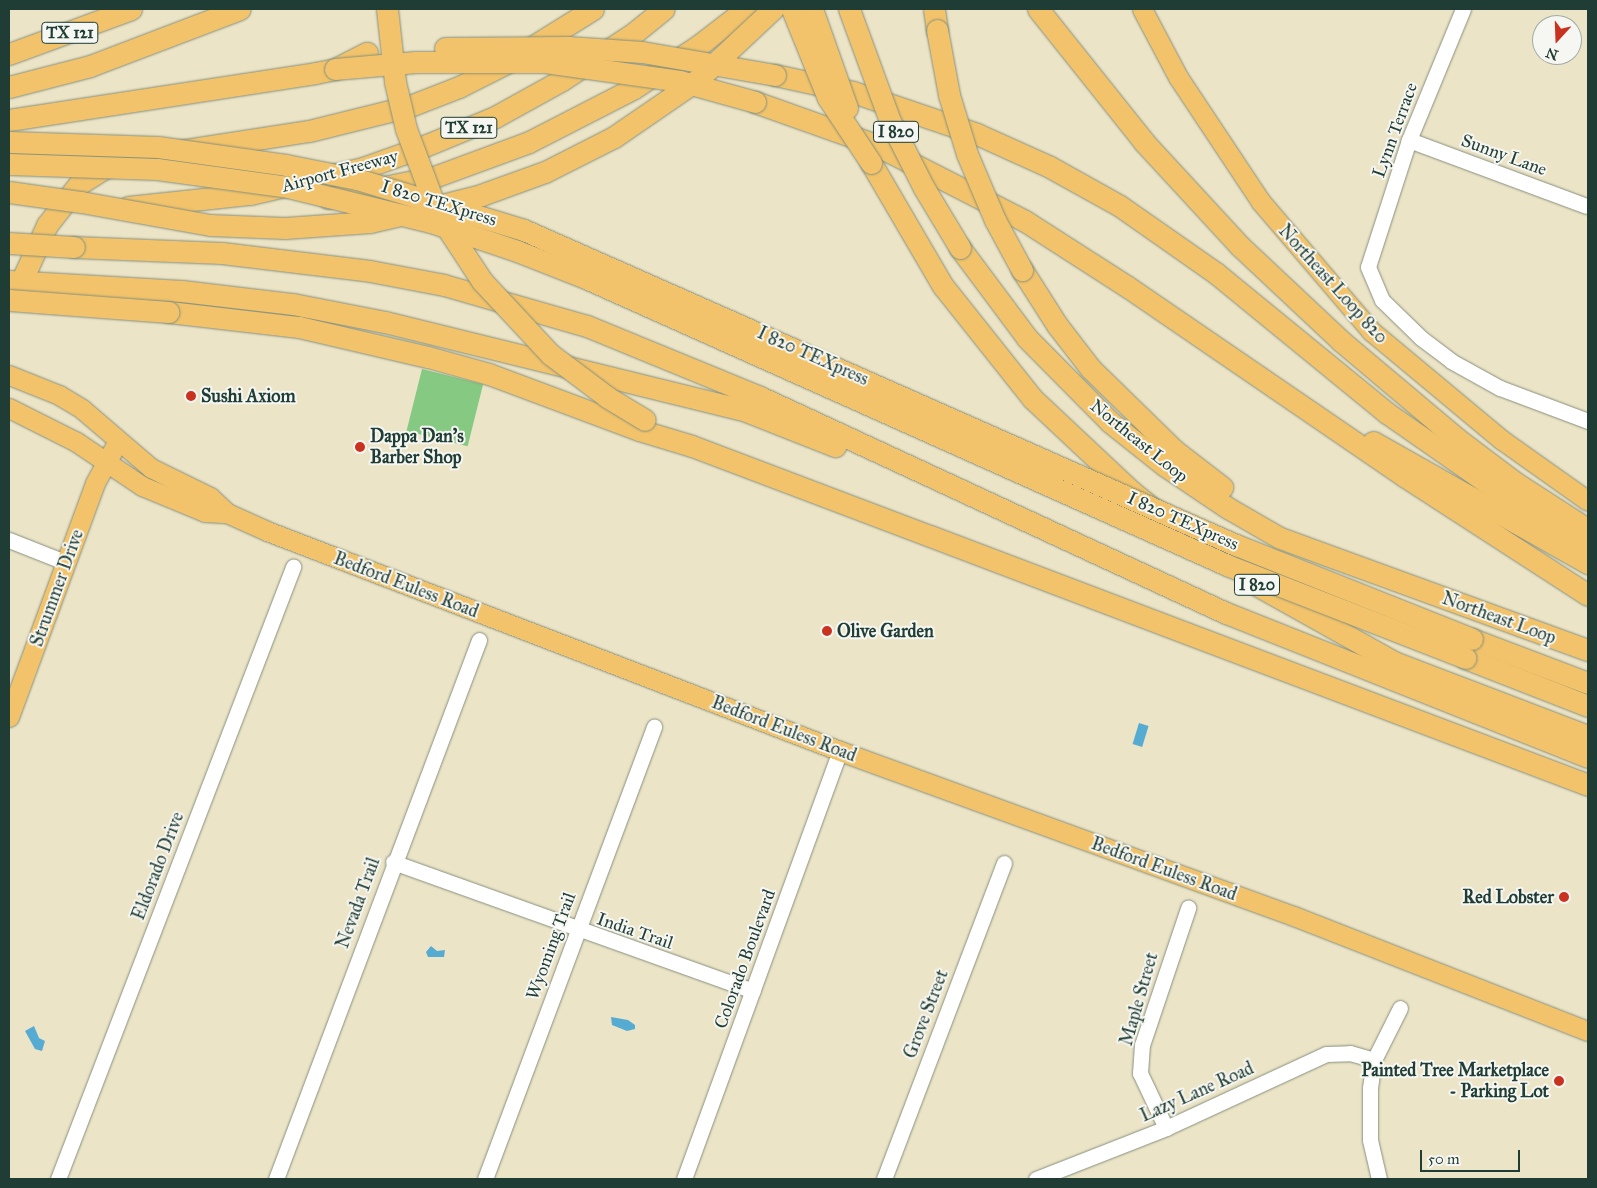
<!DOCTYPE html>
<meta charset="utf-8">
<style>
body{margin:0}
#map{position:relative;width:1597px;height:1188px;overflow:hidden;background:#ece4c7;font-family:"IM FELL Great Primer",serif}
div>[style]{position:absolute}
.green>*{inset:0;background:#86c982;transform-origin:0 0}
.water>*{inset:0;background:#55abd1;transform-origin:0 0}
.roads{filter:drop-shadow(0 0 1px #86907e) drop-shadow(0 0 1px #86907e)}
.minor>*{height:15px;margin:-7.5px;padding:0 7.5px;transform-origin:7.5px;border-radius:7.5px;background:#fff}
.major>*{height:19px;margin:-9.5px;padding:0 9.5px;transform-origin:9.5px;border-radius:9.5px;background:#f2c36a}
.highway>*{height:21px;margin:-10.5px;padding:0 10.5px;transform-origin:10.5px;border-radius:10.5px;background:#f2c36a}
.bridges{filter:drop-shadow(0 0 1px #86907e) drop-shadow(0 0 1px #86907e)}
.highway-bridge>*{height:21px;margin:-10.5px;padding:0 10.5px;transform-origin:10.5px;border-radius:10.5px;background:#f2c36a}
.dots>*{width:14px;height:14px;translate:-50% -50%;box-sizing:border-box;border:2px solid #f6f6f2;border-radius:50%}
span{translate:-50% -50%;white-space:nowrap;text-align:center;line-height:1.15;-webkit-text-stroke:4px #f6f6f2;paint-order:stroke}
.shield-label span{padding:1px 4px;background:#f6f6f2;border:1px solid;border-radius:4px;-webkit-text-stroke-width:0}
.shield-label{font-size:16px;color:#1f3d34;font-weight:700}
.street-label{font-size:18px;color:#1f3d34}
.poi-label{font-size:18px;color:#1f3d34;font-weight:700}
.left{translate:0 -50%;text-align:left}
.right{translate:-100% -50%;text-align:right}
.frame{position:absolute;inset:0;border:10px solid #1f3d34;pointer-events:none}
.north{position:absolute;left:1532px;top:15px;width:50px;height:50px;box-sizing:border-box;background:#f6f6f2;border:1px solid #a0aca6;border-radius:50%;rotate:200deg;font-size:14px;font-weight:700;line-height:20px;text-align:center;color:#1f3d34}
.north::after{content:'';display:block;margin:auto;width:18px;height:22px;background:#c8321e;clip-path:polygon(50% 0,100% 100%,50% 72%,0 100%)}
.scale{position:absolute;left:1420px;top:1150px;width:100px;height:22px;box-sizing:border-box;border:2px solid #1f3d34;border-top:0;padding-left:6px;font-size:15px;line-height:18px;white-space:nowrap;color:#1f3d34;-webkit-text-stroke:4px #f6f6f2;paint-order:stroke}
</style>
<div id="map">
<div class="green">
<i style="left:422px;top:369px;width:63px;height:64px;rotate:14deg"></i>
</div>
<div class="water">
<i style="left:1139px;top:723px;width:10px;height:22px;rotate:17deg"></i>
<i style="clip-path:polygon(431px 946px,437px 951px,445px 950px,444px 957px,428px 957px,426px 952px)"></i>
<i style="clip-path:polygon(611px 1017px,628px 1020px,635px 1025px,635px 1029px,627px 1031px,612px 1025px)"></i>
<i style="clip-path:polygon(34px 1026px,39px 1038px,45px 1041px,42px 1051px,35px 1049px,25px 1031px)"></i>
</div>
<div class="roads">
<div class="minor">
<i style="left:1463px;top:9px;width:142px;rotate:112.4deg"></i>
<i style="left:1409px;top:140px;width:133px;rotate:107.9deg"></i>
<i style="left:1368px;top:267px;width:36px;rotate:67deg"></i>
<i style="left:1382px;top:300px;width:54px;rotate:44.3deg"></i>
<i style="left:1421px;top:338px;width:38px;rotate:37deg"></i>
<i style="left:1451px;top:361px;width:56px;rotate:28.9deg"></i>
<i style="left:1500px;top:388px;width:94px;rotate:20.6deg"></i>
<i style="left:1409px;top:140px;width:189px;rotate:20.4deg"></i>
<i style="left:9px;top:540px;width:62px;rotate:21.6deg"></i>
<i style="left:393px;top:862px;width:382px;rotate:19.7deg"></i>
<i style="left:1166px;top:1128px;width:61px;rotate:-115.3deg"></i>
<i style="left:1140px;top:1073px;width:28px;rotate:-86deg"></i>
<i style="left:1142px;top:1045px;width:145px;rotate:-71.4deg"></i>
<i style="left:58px;top:1179px;width:656px;rotate:-68.99deg"></i>
<i style="left:276px;top:1179px;width:576px;rotate:-69.36deg"></i>
<i style="left:485px;top:1179px;width:483px;rotate:-69.5deg"></i>
<i style="left:684px;top:1179px;width:456px;rotate:-70deg"></i>
<i style="left:884px;top:1179px;width:338px;rotate:-69.2deg"></i>
<i style="left:1036px;top:1179px;width:140px;rotate:-21.4deg"></i>
<i style="left:1166px;top:1128px;width:176px;rotate:-24.8deg"></i>
<i style="left:1326px;top:1054px;width:24px;rotate:-2deg"></i>
<i style="left:1350px;top:1053px;width:25px;rotate:16deg"></i>
<i style="left:1379px;top:1179px;width:40px;rotate:-103deg"></i>
<i style="left:1370px;top:1140px;width:52px;rotate:-90deg"></i>
<i style="left:1370px;top:1088px;width:28px;rotate:-82deg"></i>
<i style="left:1374px;top:1060px;width:58px;rotate:-63.4deg"></i>
</div>
<div class="major">
<i style="left:1142px;top:9px;width:77px;rotate:62.1deg"></i>
<i style="left:1178px;top:77px;width:150px;rotate:56.4deg"></i>
<i style="left:1261px;top:202px;width:170px;rotate:49.5deg"></i>
<i style="left:1371px;top:331px;width:170px;rotate:39.8deg"></i>
<i style="left:1502px;top:440px;width:105px;rotate:35.3deg"></i>
<i style="left:9px;top:375px;width:54px;rotate:21.8deg"></i>
<i style="left:59px;top:395px;width:27px;rotate:31deg"></i>
<i style="left:82px;top:409px;width:91px;rotate:40.5deg"></i>
<i style="left:151px;top:468px;width:66px;rotate:26.2deg"></i>
<i style="left:210px;top:497px;width:23px;rotate:43deg"></i>
<i style="left:227px;top:513px;width:44px;rotate:24.2deg"></i>
<i style="left:267px;top:531px;width:614px;rotate:21deg"></i>
<i style="left:840px;top:751px;width:483px;rotate:20deg"></i>
<i style="left:1294px;top:916px;width:316px;rotate:21.4deg"></i>
<i style="left:9px;top:408px;width:74px;rotate:26.6deg"></i>
<i style="left:75px;top:441px;width:81px;rotate:33.9deg"></i>
<i style="left:142px;top:486px;width:68px;rotate:22.4deg"></i>
<i style="left:205px;top:512px;width:22px;rotate:3deg"></i>
<i style="left:9px;top:717px;width:249px;rotate:-69.8deg"></i>
<i style="left:95px;top:483px;width:48px;rotate:-61.3deg"></i>
</div>
<div class="highway">
<i style="left:934px;top:9px;width:21px;rotate:82deg"></i>
<i style="left:1038px;top:9px;width:170px;rotate:51.4deg"></i>
<i style="left:1144px;top:142px;width:142px;rotate:47.3deg"></i>
<i style="left:1240px;top:246px;width:139px;rotate:43.2deg"></i>
<i style="left:1341px;top:341px;width:150px;rotate:40.1deg"></i>
<i style="left:1456px;top:438px;width:75px;rotate:36.9deg"></i>
<i style="left:1516px;top:483px;width:81px;rotate:32.9deg"></i>
<i style="left:9px;top:54px;width:130px;rotate:-20.2deg"></i>
<i style="left:775px;top:75px;width:80px;rotate:12.3deg"></i>
<i style="left:853px;top:92px;width:131px;rotate:18.7deg"></i>
<i style="left:977px;top:134px;width:80px;rotate:24.3deg"></i>
<i style="left:1050px;top:167px;width:80px;rotate:29.1deg"></i>
<i style="left:1120px;top:206px;width:118px;rotate:35deg"></i>
<i style="left:1217px;top:274px;width:220px;rotate:39.3deg"></i>
<i style="left:1387px;top:413px;width:145px;rotate:34.9deg"></i>
<i style="left:1506px;top:496px;width:96px;rotate:31.4deg"></i>
<i style="left:9px;top:87px;width:84px;rotate:-14.5deg"></i>
<i style="left:90px;top:66px;width:160px;rotate:-20.8deg"></i>
<i style="left:755px;top:102px;width:128px;rotate:19.6deg"></i>
<i style="left:876px;top:145px;width:167px;rotate:27deg"></i>
<i style="left:1025px;top:221px;width:122px;rotate:32.7deg"></i>
<i style="left:1128px;top:287px;width:335px;rotate:34.4deg"></i>
<i style="left:1404px;top:476px;width:219px;rotate:32.9deg"></i>
<i style="left:9px;top:120px;width:310px;rotate:-8.7deg"></i>
<i style="left:315px;top:73px;width:20px;rotate:-11deg"></i>
<i style="left:335px;top:69px;width:36px;rotate:-27deg"></i>
<i style="left:871px;top:163px;width:143px;rotate:59.7deg"></i>
<i style="left:943px;top:286px;width:144px;rotate:51.5deg"></i>
<i style="left:1033px;top:399px;width:134px;rotate:43.2deg"></i>
<i style="left:1131px;top:491px;width:90px;rotate:38.7deg"></i>
<i style="left:328px;top:198px;width:108px;rotate:-11.2deg"></i>
<i style="left:434px;top:177px;width:101px;rotate:-20.2deg"></i>
<i style="left:529px;top:142px;width:118px;rotate:-27.2deg"></i>
<i style="left:634px;top:88px;width:77px;rotate:-33.3deg"></i>
<i style="left:698px;top:46px;width:61px;rotate:-37.6deg"></i>
<i style="left:128px;top:207px;width:123px;rotate:-6.1deg"></i>
<i style="left:250px;top:194px;width:116px;rotate:-13deg"></i>
<i style="left:363px;top:168px;width:63px;rotate:-19.6deg"></i>
<i style="left:422px;top:147px;width:79px;rotate:-22.3deg"></i>
<i style="left:495px;top:117px;width:77px;rotate:-28.9deg"></i>
<i style="left:562px;top:80px;width:86px;rotate:-33.1deg"></i>
<i style="left:634px;top:33px;width:38px;rotate:-39deg"></i>
<i style="left:74px;top:247px;width:148px;rotate:2.3deg"></i>
<i style="left:222px;top:253px;width:149px;rotate:6.9deg"></i>
<i style="left:370px;top:271px;width:75px;rotate:10.7deg"></i>
<i style="left:444px;top:285px;width:149px;rotate:16deg"></i>
<i style="left:587px;top:326px;width:187px;rotate:22.3deg"></i>
<i style="left:760px;top:397px;width:514px;rotate:24.87deg"></i>
<i style="left:1226px;top:613px;width:390px;rotate:21.7deg"></i>
<i style="left:960px;top:248px;width:112px;rotate:53.3deg"></i>
<i style="left:1027px;top:338px;width:118px;rotate:45.3deg"></i>
<i style="left:1110px;top:422px;width:69px;rotate:38.5deg"></i>
<i style="left:1164px;top:465px;width:77px;rotate:33.9deg"></i>
<i style="left:1228px;top:508px;width:60px;rotate:30deg"></i>
<i style="left:1280px;top:538px;width:328px;rotate:20deg"></i>
<i style="left:1022px;top:270px;width:65px;rotate:57.5deg"></i>
<i style="left:1057px;top:325px;width:56px;rotate:52.3deg"></i>
<i style="left:1091px;top:369px;width:116px;rotate:44.3deg"></i>
<i style="left:1174px;top:450px;width:61px;rotate:37.6deg"></i>
<i style="left:9px;top:281px;width:173px;rotate:3.3deg"></i>
<i style="left:182px;top:291px;width:112px;rotate:6.7deg"></i>
<i style="left:293px;top:304px;width:94px;rotate:11.1deg"></i>
<i style="left:385px;top:322px;width:372px;rotate:13.8deg"></i>
<i style="left:746px;top:411px;width:96px;rotate:21.5deg"></i>
<i style="left:16px;top:293px;width:75px;rotate:-65.5deg"></i>
<i style="left:47px;top:225px;width:52px;rotate:-52deg"></i>
<i style="left:79px;top:184px;width:28px;rotate:-32deg"></i>
<i style="left:103px;top:169px;width:33px;rotate:-20deg"></i>
<i style="left:134px;top:158px;width:177px;rotate:-8.8deg"></i>
<i style="left:309px;top:131px;width:104px;rotate:-13.9deg"></i>
<i style="left:410px;top:106px;width:53px;rotate:-21.2deg"></i>
<i style="left:459px;top:87px;width:55px;rotate:-27deg"></i>
<i style="left:508px;top:62px;width:100px;rotate:-31.9deg"></i>
<i style="left:169px;top:312px;width:131px;rotate:6.6deg"></i>
<i style="left:299px;top:327px;width:132px;rotate:13.1deg"></i>
<i style="left:428px;top:357px;width:63px;rotate:15.6deg"></i>
<i style="left:489px;top:374px;width:160px;rotate:20.5deg"></i>
<i style="left:639px;top:430px;width:55px;rotate:16.8deg"></i>
<i style="left:692px;top:446px;width:958px;rotate:20.72deg"></i>
<i style="left:1373px;top:442px;width:247px;rotate:29.4deg"></i>
<i style="left:1246px;top:579px;width:170px;rotate:29.3deg"></i>
<i style="left:1394px;top:662px;width:208px;rotate:20.9deg"></i>
<i style="left:1472px;top:639px;width:124px;rotate:20.8deg"></i>
<i style="left:1465px;top:658px;width:132px;rotate:21.3deg"></i>
</div>
</div>
<div class="bridges">
<div class="highway-bridge">
<i style="left:387px;top:9px;width:73px;rotate:83.7deg"></i>
<i style="left:395px;top:82px;width:48px;rotate:76.8deg"></i>
<i style="left:406px;top:129px;width:91px;rotate:69.4deg"></i>
<i style="left:438px;top:214px;width:80px;rotate:56.7deg"></i>
<i style="left:482px;top:281px;width:100px;rotate:47deg"></i>
<i style="left:550px;top:354px;width:71px;rotate:37deg"></i>
<i style="left:607px;top:397px;width:44px;rotate:31.2deg"></i>
<i style="left:792px;top:9px;width:96px;rotate:68deg"></i>
<i style="left:828px;top:98px;width:78px;rotate:56.5deg"></i>
<i style="left:812px;top:9px;width:105px;rotate:70.5deg"></i>
<i style="left:849px;top:9px;width:119px;rotate:69.9deg"></i>
<i style="left:890px;top:121px;width:75px;rotate:63.1deg"></i>
<i style="left:924px;top:188px;width:70px;rotate:59deg"></i>
<i style="left:937px;top:30px;width:66px;rotate:79.5deg"></i>
<i style="left:949px;top:95px;width:62px;rotate:73deg"></i>
<i style="left:967px;top:154px;width:72px;rotate:67deg"></i>
<i style="left:995px;top:220px;width:57px;rotate:61.6deg"></i>
<i style="left:445px;top:48px;width:123px;rotate:-0.5deg"></i>
<i style="left:568px;top:47px;width:74px;rotate:3.9deg"></i>
<i style="left:642px;top:52px;width:135px;rotate:9.8deg"></i>
<i style="left:335px;top:69px;width:81px;rotate:-4.9deg"></i>
<i style="left:416px;top:62px;width:129px"></i>
<i style="left:545px;top:62px;width:136px;rotate:8deg"></i>
<i style="left:680px;top:81px;width:78px;rotate:15.6deg"></i>
<i style="left:9px;top:142px;width:149px;rotate:1.9deg"></i>
<i style="left:158px;top:147px;width:129px;rotate:8deg"></i>
<i style="left:286px;top:165px;width:72px;rotate:11.2deg"></i>
<i style="left:357px;top:179px;width:175px;rotate:17deg"></i>
<i style="left:524px;top:230px;width:779px;rotate:23.87deg"></i>
<i style="left:1236px;top:545px;width:254px;rotate:21.7deg"></i>
<i style="left:9px;top:164px;width:148px;rotate:1.9deg"></i>
<i style="left:157px;top:169px;width:132px;rotate:7.8deg"></i>
<i style="left:288px;top:187px;width:147px;rotate:13.8deg"></i>
<i style="left:431px;top:222px;width:91px;rotate:18.6deg"></i>
<i style="left:517px;top:251px;width:76px;rotate:21.5deg"></i>
<i style="left:588px;top:279px;width:700px;rotate:24.11deg"></i>
<i style="left:1227px;top:565px;width:256px;rotate:21.3deg"></i>
<i style="left:9px;top:192px;width:73px;rotate:7.9deg"></i>
<i style="left:81px;top:202px;width:131px;rotate:10.1deg"></i>
<i style="left:210px;top:225px;width:75px;rotate:2.3deg"></i>
<i style="left:285px;top:228px;width:85px;rotate:-4deg"></i>
<i style="left:370px;top:222px;width:31px;rotate:-13deg"></i>
<i style="left:446px;top:204px;width:36px;rotate:-14deg"></i>
<i style="left:481px;top:195px;width:68px;rotate:-19.8deg"></i>
<i style="left:545px;top:172px;width:77px;rotate:-26.9deg"></i>
<i style="left:614px;top:137px;width:101px;rotate:-34.5deg"></i>
<i style="left:697px;top:80px;width:104px;rotate:-43.1deg"></i>
<i style="left:9px;top:243px;width:65px;rotate:3.5deg"></i>
<i style="left:9px;top:300px;width:160px;rotate:4.3deg"></i>
</div>
</div>
<div class="dots">
<i style="left:191px;top:396px;background:#c8321e"></i>
<i style="left:360px;top:447px;background:#c8321e"></i>
<i style="left:827px;top:631px;background:#c8321e"></i>
<i style="left:1564px;top:897px;background:#c8321e"></i>
<i style="left:1559px;top:1081px;background:#c8321e"></i>
</div>
<div class="shield-label">
<span style="left:70px;top:33px">TX 121</span>
<span style="left:469px;top:128px">TX 121</span>
<span style="left:896px;top:132px">I 820</span>
<span style="left:1257px;top:585px">I 820</span>
</div>
<div class="street-label">
<span style="left:1395px;top:130px;rotate:-70deg">Lynn Terrace</span>
<span style="left:1504px;top:155px;rotate:20deg">Sunny Lane</span>
<span style="left:340px;top:171px;rotate:-15deg">Airport Freeway</span>
<span style="left:439px;top:203px;rotate:17deg">I 820 TEXpress</span>
<span style="left:1333px;top:284px;rotate:48deg">Northeast Loop 820</span>
<span style="left:813px;top:356px;rotate:24deg">I 820 TEXpress</span>
<span style="left:1139px;top:441px;rotate:39deg">Northeast Loop</span>
<span style="left:1183px;top:521px;rotate:24deg">I 820 TEXpress</span>
<span style="left:406px;top:585px;rotate:21deg">Bedford Euless Road</span>
<span style="left:57px;top:588px;rotate:-70deg">Strummer Drive</span>
<span style="left:1499px;top:618px;rotate:20deg">Northeast Loop</span>
<span style="left:784px;top:729px;rotate:21deg">Bedford Euless Road</span>
<span style="left:158px;top:866px;rotate:-69deg">Eldorado Drive</span>
<span style="left:1164px;top:869px;rotate:20deg">Bedford Euless Road</span>
<span style="left:358px;top:903px;rotate:-70deg">Nevada Trail</span>
<span style="left:635px;top:931px;rotate:19deg">India Trail</span>
<span style="left:551px;top:946px;rotate:-70deg">Wyoming Trail</span>
<span style="left:745px;top:959px;rotate:-70deg">Colorado Boulevard</span>
<span style="left:1139px;top:999px;rotate:-74deg">Maple Street</span>
<span style="left:926px;top:1014px;rotate:-69deg">Grove Street</span>
<span style="left:1197px;top:1092px;rotate:-24deg">Lazy Lane Road</span>
</div>
<div class="poi-label">
<span class="left" style="left:201px;top:396px">Sushi Axiom</span>
<span class="left" style="left:370px;top:447px">Dappa Dan’s<br>Barber Shop</span>
<span class="left" style="left:837px;top:631px">Olive Garden</span>
<span class="right" style="left:1554px;top:897px">Red Lobster</span>
<span class="right" style="left:1549px;top:1081px">Painted Tree Marketplace<br>- Parking Lot</span>
</div>
<div class="frame"></div>
<div class="north">N</div>
<div class="scale">50 m</div>
</div>
